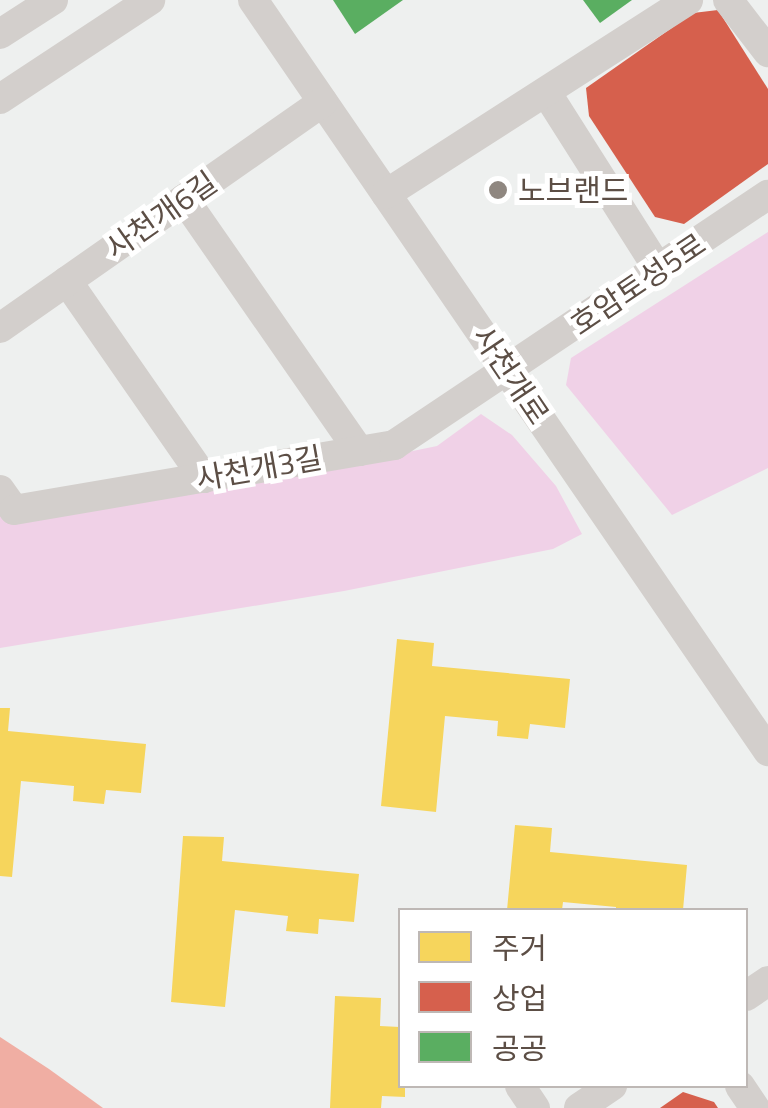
<!DOCTYPE html>
<meta charset="utf-8">
<style>
body{margin:0}
#map{position:relative;width:768px;height:1108px;overflow:hidden;background:#eef0ef;font-family:"Titillium Web","Noto Sans KR",sans-serif}
div>[style]{position:absolute}
.green>*{inset:0;background:#f0d1e7}
.water>*{inset:0;background:#f0aea3}
.homes>*{inset:0;background:#f6d55c}
.shops>*{inset:0;background:#d6604d}
.public>*{inset:0;background:#5aae61}
.minor>*{height:30px;margin:-15px;padding:0 15px;transform-origin:15px;border-radius:15px;background:#d3cfcc}
.dots>*{width:28px;height:28px;translate:-50% -50%;box-sizing:border-box;border:5px solid #fff;border-radius:50%}
span{translate:-50% -50%;white-space:nowrap;text-align:center;line-height:1.15;-webkit-text-stroke:10px #fff;paint-order:stroke}
.poi-label{font-size:30px;color:#5c4e45}
.left{translate:0 -50%;text-align:left}
.street-label{font-size:30px;color:#5c4e45}
.legend{position:absolute;left:398px;top:908px;width:350px;height:180px;box-sizing:border-box;background:#fff;border:2px solid #beb8b5;margin:0;padding:12px 18px;list-style:none;font-size:30px;color:#5c4e45}
.legend li{display:flex;align-items:center;gap:20px;height:50px}
.legend b{width:50px;border:2px solid #beb8b5}
</style>
<div id="map">
<div class="green">
<i style="clip-path:polygon(768px 232px,768px 468px,672px 515px,566px 385px,571px 358px)"></i>
<i style="clip-path:polygon(481px 414px,512px 435px,556px 486px,582px 534px,553px 549px,344px 591px,0 648px,0 503px,403px 453px,437px 446px)"></i>
</div>
<div class="water">
<i style="clip-path:polygon(0 1037px,49px 1069px,103px 1108px,0 1108px)"></i>
</div>
<div class="homes">
<i style="clip-path:polygon(397px 639px,434px 643px,432px 666px,570px 679px,565px 728px,530px 724px,528px 739px,497px 736px,498px 721px,445px 716px,436px 812px,381px 806px)"></i>
<i style="clip-path:polygon(0 708px,10px 708px,8px 731px,146px 744px,141px 793px,106px 790px,104px 804px,73px 801px,74px 786px,21px 781px,12px 877px,0 876px)"></i>
<i style="clip-path:polygon(515px 825px,552px 828px,550px 852px,687px 865px,683px 910px,616px 910px,616px 907px,563px 902px,562px 910px,507px 910px)"></i>
<i style="clip-path:polygon(183px 836px,224px 837px,222px 861px,359px 874px,354px 922px,319px 919px,318px 934px,286px 931px,288px 916px,235px 910px,225px 1007px,171px 1002px)"></i>
<i style="clip-path:polygon(335px 996px,381px 998px,380px 1026px,400px 1027px,400px 1086px,405px 1086px,405px 1097px,382px 1096px,381px 1108px,330px 1108px)"></i>
</div>
<div class="shops">
<i style="clip-path:polygon(718px 10px,768px 89px,768px 164px,684px 224px,655px 217px,589px 116px,586px 88px,693px 13px)"></i>
<i style="clip-path:polygon(683px 1092px,714px 1102px,718px 1108px,660px 1108px)"></i>
</div>
<div class="public">
<i style="clip-path:polygon(333px 0,403px 0,355px 34px)"></i>
<i style="clip-path:polygon(583px 0,632px 0,600px 23px)"></i>
</div>
<div class="minor">
<i style="left:253px;top:0;width:911px;rotate:55.56deg"></i>
<i style="left:728px;top:0;width:66px;rotate:52.4deg"></i>
<i style="left:0;top:34px;width:63px;rotate:-32.7deg"></i>
<i style="left:546px;top:92px;width:211px;rotate:57.6deg"></i>
<i style="left:0;top:99px;width:180px;rotate:-33.4deg"></i>
<i style="left:386px;top:194px;width:359px;rotate:-32.7deg"></i>
<i style="left:184px;top:199px;width:307px;rotate:55.2deg"></i>
<i style="left:67px;top:281px;width:240px;rotate:55.2deg"></i>
<i style="left:0;top:328px;width:394px;rotate:-35deg"></i>
<i style="left:0;top:490px;width:24px;rotate:55deg"></i>
<i style="left:14px;top:510px;width:386px;rotate:-9.7deg"></i>
<i style="left:394px;top:445px;width:450px;rotate:-33.8deg"></i>
<i style="left:746px;top:996px;width:27px;rotate:-34deg"></i>
<i style="left:520px;top:1086px;width:27px;rotate:56deg"></i>
<i style="left:740px;top:1086px;width:27px;rotate:56deg"></i>
<i style="left:579px;top:1108px;width:40px;rotate:-34deg"></i>
</div>
<div class="dots">
<i style="left:498px;top:190px;background:#8f8780"></i>
</div>
<div class="poi-label">
<span class="left" style="left:518px;top:190px">노브랜드</span>
</div>
<div class="street-label">
<span style="left:161px;top:215px;rotate:-35deg">사천개6길</span>
<span style="left:638px;top:284px;rotate:-34deg">호암토성5로</span>
<span style="left:511px;top:375px;rotate:56deg">사천개로</span>
<span style="left:259px;top:468px;rotate:-10deg">사천개3길</span>
</div>
<ul class="legend">
<li><b style="height:28px;background:#f6d55c"></b>주거</li>
<li><b style="height:28px;background:#d6604d"></b>상업</li>
<li><b style="height:28px;background:#5aae61"></b>공공</li>
</ul>
</div>
